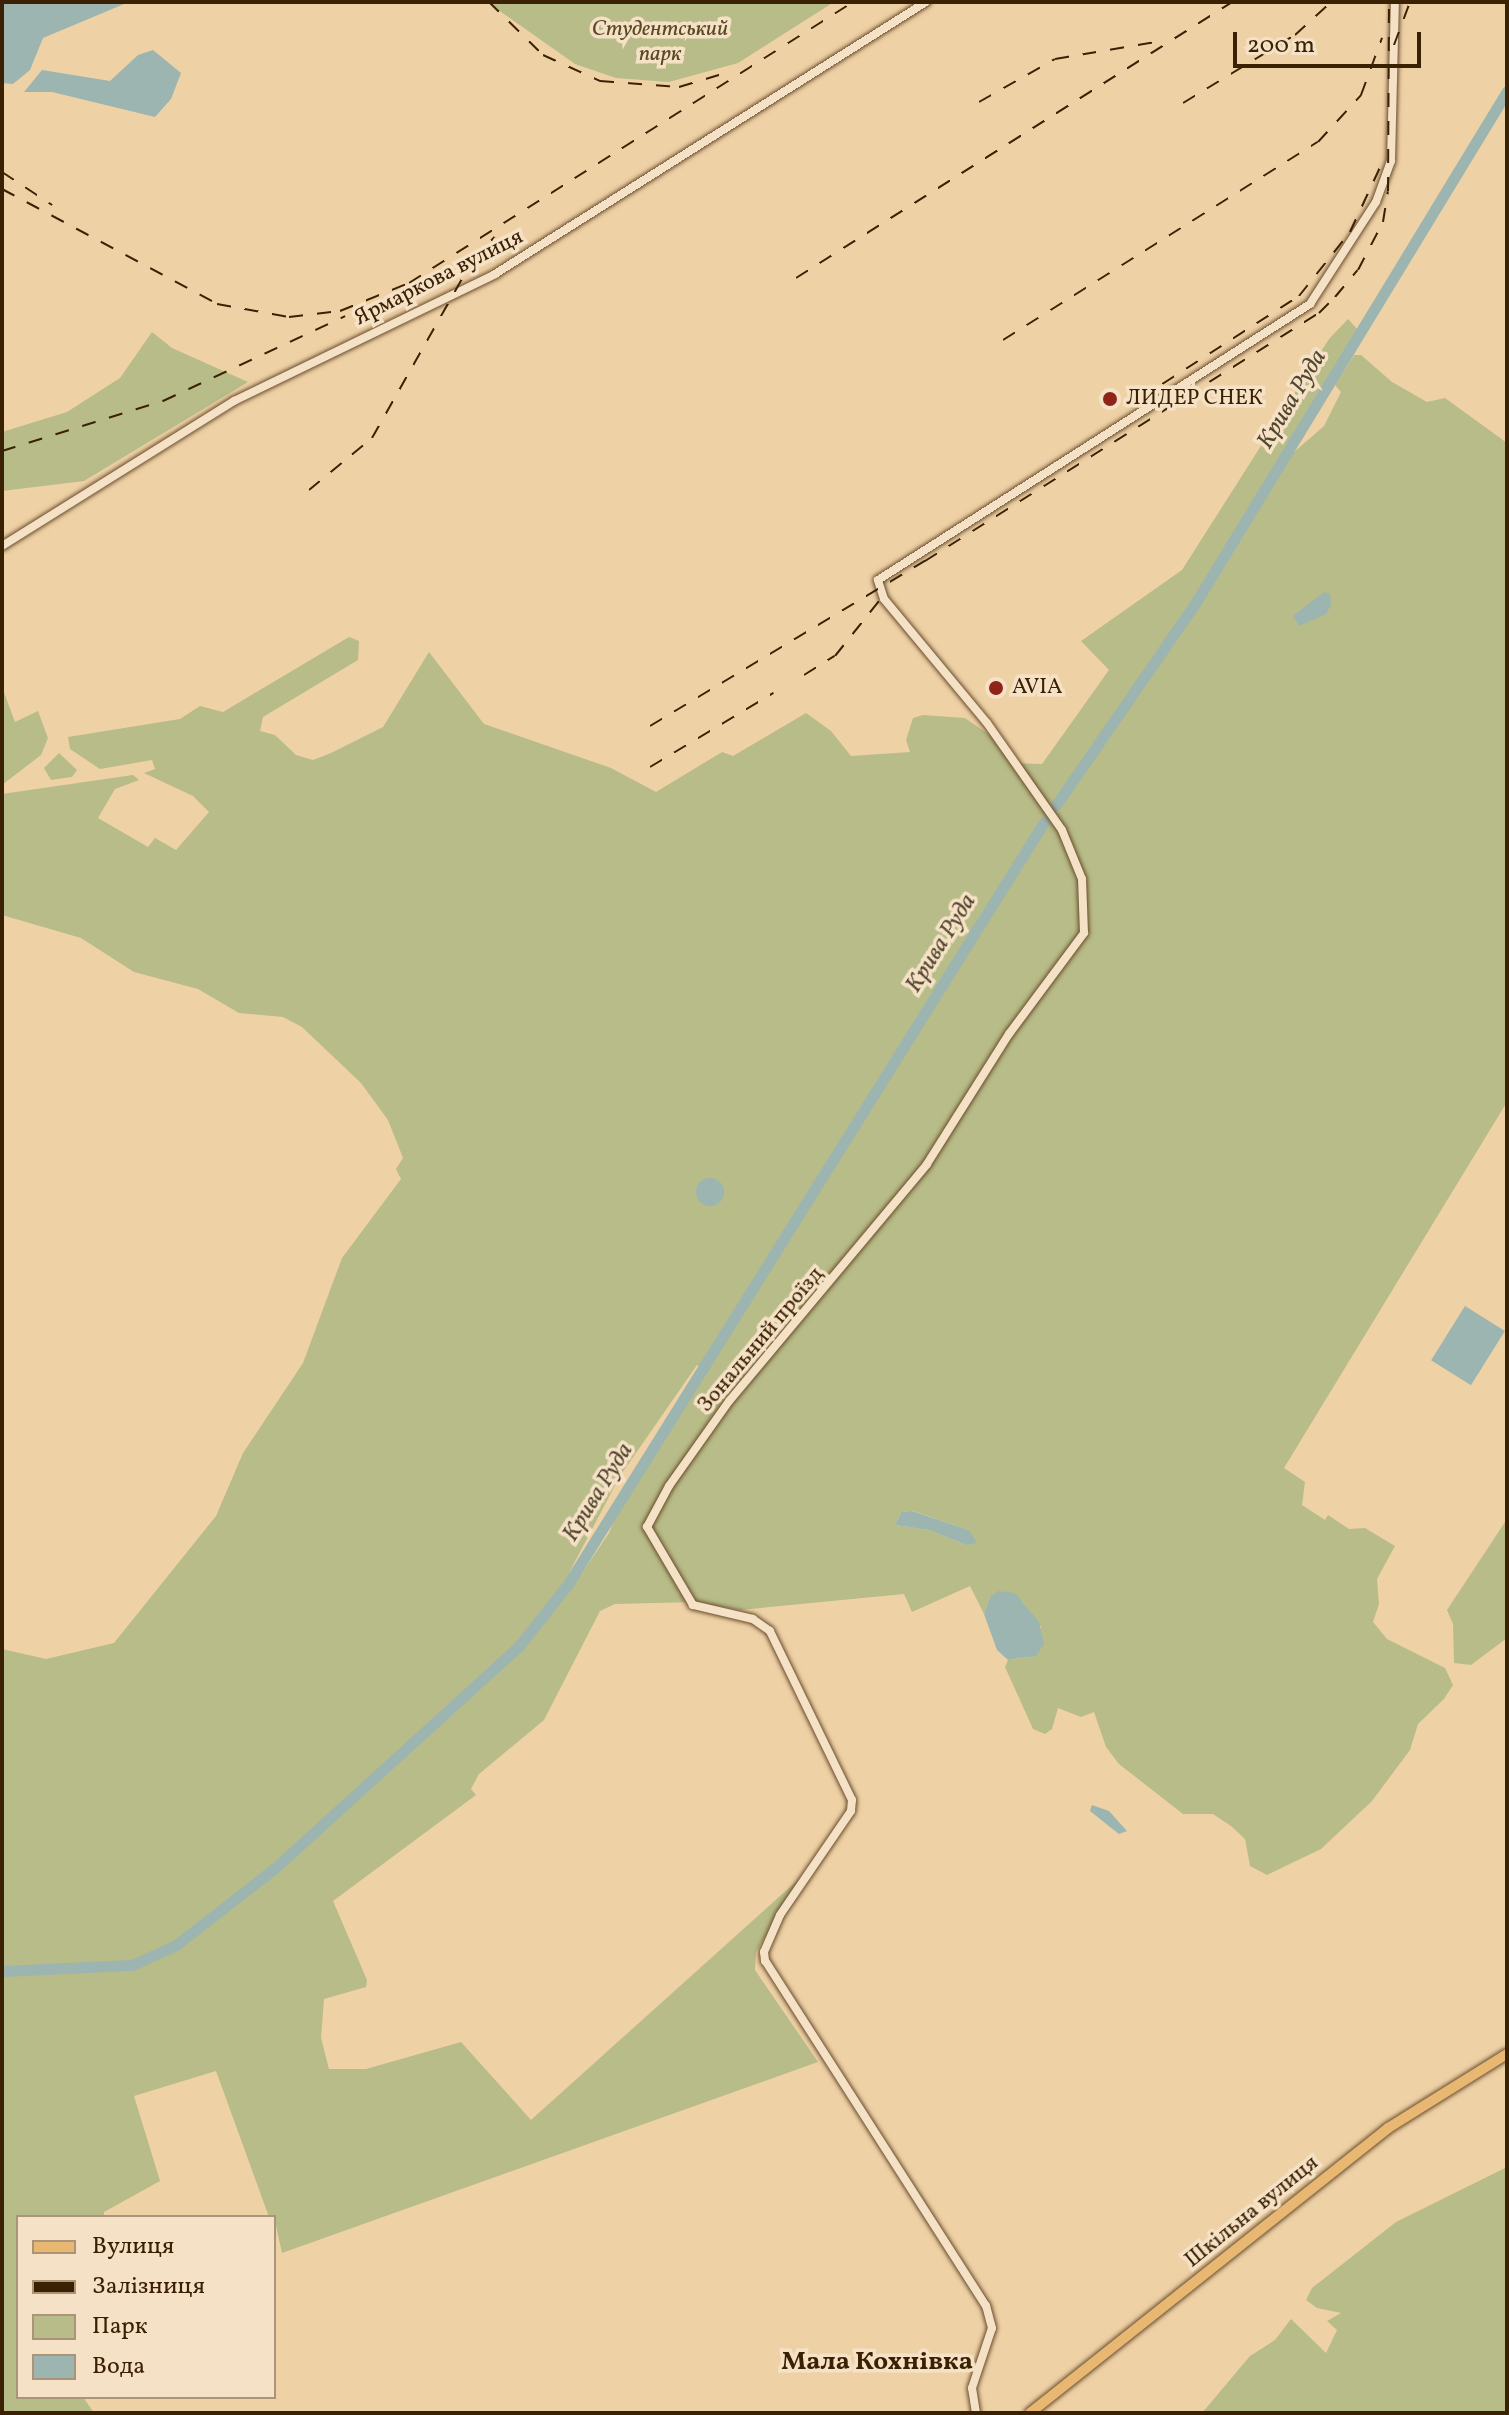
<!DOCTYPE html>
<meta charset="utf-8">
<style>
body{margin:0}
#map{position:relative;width:1509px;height:2415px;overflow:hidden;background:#efd1a6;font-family:Vollkorn,serif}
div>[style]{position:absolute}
.green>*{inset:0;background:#b8bc88}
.water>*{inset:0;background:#9cb5b0;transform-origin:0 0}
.round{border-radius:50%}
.river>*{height:11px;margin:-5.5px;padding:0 5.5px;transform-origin:5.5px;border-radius:5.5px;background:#9cb5b0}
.roads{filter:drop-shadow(0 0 2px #684d2c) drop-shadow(0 0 2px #684d2c)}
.minor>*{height:8px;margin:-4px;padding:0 4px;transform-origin:4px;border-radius:4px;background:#f5e1c5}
.major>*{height:10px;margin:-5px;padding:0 5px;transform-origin:5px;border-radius:5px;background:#e8b873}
.rail>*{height:2px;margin-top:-1px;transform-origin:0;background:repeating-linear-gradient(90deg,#3b2104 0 14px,transparent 0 28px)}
.dots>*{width:22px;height:22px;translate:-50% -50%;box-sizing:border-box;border:4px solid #f5e1c5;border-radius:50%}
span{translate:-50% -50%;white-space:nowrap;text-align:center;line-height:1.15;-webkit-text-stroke:7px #f5e1c5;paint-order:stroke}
.park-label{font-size:22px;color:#5a4825;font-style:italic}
.street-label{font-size:22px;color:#3b2104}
.poi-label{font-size:22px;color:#3b2104}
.left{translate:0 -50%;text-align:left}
.water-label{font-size:24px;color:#53462f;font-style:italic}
.quarter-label{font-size:26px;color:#3b2104;font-weight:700}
.frame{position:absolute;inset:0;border:4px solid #3b2104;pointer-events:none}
.legend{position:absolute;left:16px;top:2215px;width:260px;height:184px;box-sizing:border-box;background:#f5e1c5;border:2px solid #ab9478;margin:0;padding:10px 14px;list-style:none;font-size:24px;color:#3b2104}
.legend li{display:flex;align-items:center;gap:16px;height:40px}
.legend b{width:40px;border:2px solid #ab9478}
.scale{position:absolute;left:1233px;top:32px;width:188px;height:36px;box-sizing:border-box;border:4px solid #3b2104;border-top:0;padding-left:10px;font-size:24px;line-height:28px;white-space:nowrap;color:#3b2104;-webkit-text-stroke:6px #f5e1c5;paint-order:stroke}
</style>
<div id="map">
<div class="green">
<i style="clip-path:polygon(487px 2px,834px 2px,738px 63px,669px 82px,616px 78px,575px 64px)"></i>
<i style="clip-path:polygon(evenodd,1348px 319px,1358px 330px,1251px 505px,1256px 511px,1293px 453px,1324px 426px,1341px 392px,1335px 385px,1354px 355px,1361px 355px,1392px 382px,1427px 402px,1445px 398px,1507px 443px,1507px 1102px,1284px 1468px,1305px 1482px,1302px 1505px,1325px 1520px,1328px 1515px,1349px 1529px,1365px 1528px,1395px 1546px,1377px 1579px,1379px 1604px,1373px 1622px,1387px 1639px,1445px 1668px,1453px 1685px,1444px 1699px,1418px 1724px,1410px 1750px,1372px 1801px,1321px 1849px,1267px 1875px,1250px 1866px,1245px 1839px,1231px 1826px,1213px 1814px,1183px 1814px,1119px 1764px,1106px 1747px,1094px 1712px,1081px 1717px,1058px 1708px,1052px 1729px,1045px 1734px,1033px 1729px,1005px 1667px,1008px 1660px,1030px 1657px,1041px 1627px,1022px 1601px,990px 1597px,984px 1614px,970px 1586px,912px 1612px,904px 1594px,740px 1610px,695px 1602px,615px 1604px,600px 1611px,544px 1720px,479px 1774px,471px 1789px,476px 1795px,333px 1901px,367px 1980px,366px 1987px,324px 1999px,321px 2038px,329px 2069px,366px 2069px,461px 2042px,531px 2120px,800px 1878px,756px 1952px,755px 1970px,818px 2062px,282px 2253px,274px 2217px,269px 2217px,216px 2071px,134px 2096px,160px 2181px,104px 2212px,104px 2217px,18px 2217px,18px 2397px,83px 2397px,94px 2413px,2px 2413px,2px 1649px,46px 1659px,114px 1643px,216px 1516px,243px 1453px,303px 1363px,342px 1258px,401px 1179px,396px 1169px,403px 1158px,388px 1120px,361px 1083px,302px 1027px,283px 1017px,239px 1013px,198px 989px,134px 972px,81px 938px,2px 915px,2px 794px,133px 775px,139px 780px,115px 789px,98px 818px,148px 847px,155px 838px,176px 850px,209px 812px,193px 796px,144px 773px,155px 769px,152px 760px,100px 769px,70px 749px,68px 737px,180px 719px,200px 706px,223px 712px,349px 637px,359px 641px,358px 660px,263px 717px,260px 731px,275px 735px,296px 755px,313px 760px,331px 753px,383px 727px,429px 652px,484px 724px,611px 768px,656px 792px,722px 752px,733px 756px,806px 713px,831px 731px,851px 756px,910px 752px,906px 740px,913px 718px,923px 715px,965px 718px,991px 736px,1011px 763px,1042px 764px,1109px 670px,1081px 641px,1182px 570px,1329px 339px,1348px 319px,697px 1365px,706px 1373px,624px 1497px,609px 1533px,582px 1573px,569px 1573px,620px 1476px,697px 1365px,1348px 319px,913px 1511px,969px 1530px,966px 1545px,929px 1530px,895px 1525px,901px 1512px,913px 1511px)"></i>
<i style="clip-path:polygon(152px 332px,172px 348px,248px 382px,84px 481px,2px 491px,2px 432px,67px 412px,120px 378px)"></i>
<i style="clip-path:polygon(2px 687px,15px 722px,38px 711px,48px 738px,41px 755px,2px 785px)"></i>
<i style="clip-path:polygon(59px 753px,77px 770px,72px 777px,51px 780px,44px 768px)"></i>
<i style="clip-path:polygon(1507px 1519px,1507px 1638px,1471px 1665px,1454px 1663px,1453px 1624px,1447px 1610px)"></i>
<i style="clip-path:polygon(1507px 2167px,1507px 2413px,1202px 2413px,1250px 2356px,1275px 2340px,1291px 2319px,1326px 2353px,1337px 2330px,1327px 2321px,1341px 2313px,1317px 2308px,1306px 2300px,1312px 2288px,1396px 2222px)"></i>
</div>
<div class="water">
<i style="clip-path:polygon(2px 2px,129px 2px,43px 38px,30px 70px,13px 84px,2px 83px)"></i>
<i style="clip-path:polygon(153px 50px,181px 73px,171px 99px,155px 117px,52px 92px,24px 92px,42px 70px,110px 81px,138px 55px)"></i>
<i style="clip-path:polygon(1324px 592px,1330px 594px,1331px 605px,1326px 614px,1299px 626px,1293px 616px)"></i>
<i class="round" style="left:696px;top:1178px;width:28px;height:28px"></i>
<i style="left:1465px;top:1306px;width:47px;height:64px;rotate:32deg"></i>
<i style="clip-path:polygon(912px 1511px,969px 1530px,977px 1543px,966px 1545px,929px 1530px,895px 1525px,901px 1512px)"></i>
<i style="clip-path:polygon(998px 1591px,1015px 1593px,1039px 1622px,1044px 1644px,1036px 1656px,1008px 1660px,997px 1650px,984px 1614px,990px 1597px)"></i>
<i style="clip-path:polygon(1092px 1805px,1109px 1811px,1127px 1831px,1119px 1834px,1110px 1827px,1090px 1811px)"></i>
</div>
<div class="river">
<i style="left:1056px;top:805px;width:247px;rotate:-55.4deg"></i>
<i style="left:1196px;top:602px;width:598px;rotate:-58.67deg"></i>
<i style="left:2px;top:1971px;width:130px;rotate:-2.6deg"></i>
<i style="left:132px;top:1965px;width:48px;rotate:-24.4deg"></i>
<i style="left:176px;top:1945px;width:125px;rotate:-37.9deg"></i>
<i style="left:275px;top:1868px;width:330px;rotate:-42.3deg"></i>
<i style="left:519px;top:1646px;width:79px;rotate:-51.7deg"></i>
<i style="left:568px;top:1584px;width:898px;rotate:-58.01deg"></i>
</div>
<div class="roads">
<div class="minor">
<i style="left:2px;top:546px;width:274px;rotate:-32deg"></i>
<i style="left:234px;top:401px;width:290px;rotate:-25.9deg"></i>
<i style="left:495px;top:274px;width:510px;rotate:-32.26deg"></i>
<i style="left:976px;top:2413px;width:25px;rotate:-99deg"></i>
<i style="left:972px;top:2388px;width:63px;rotate:-71.6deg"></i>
<i style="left:992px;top:2328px;width:23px;rotate:-105deg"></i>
<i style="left:986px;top:2306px;width:410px;rotate:-122.6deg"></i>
<i style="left:765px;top:1961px;width:9px;rotate:-96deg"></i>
<i style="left:764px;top:1952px;width:40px;rotate:-66.6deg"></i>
<i style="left:780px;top:1915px;width:126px;rotate:-55.7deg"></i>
<i style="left:851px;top:1811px;width:11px;rotate:-85deg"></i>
<i style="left:852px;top:1800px;width:188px;rotate:-115.9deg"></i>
<i style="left:770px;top:1631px;width:21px;rotate:-145deg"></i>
<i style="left:753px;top:1619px;width:62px;rotate:-166.9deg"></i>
<i style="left:693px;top:1605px;width:91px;rotate:-120.5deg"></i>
<i style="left:647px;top:1527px;width:47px;rotate:-61.8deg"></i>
<i style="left:669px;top:1486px;width:105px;rotate:-54.7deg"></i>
<i style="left:730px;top:1400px;width:307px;rotate:-50.1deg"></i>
<i style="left:927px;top:1164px;width:154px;rotate:-57.8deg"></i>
<i style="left:1009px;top:1034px;width:126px;rotate:-53.4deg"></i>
<i style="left:1084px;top:933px;width:54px;rotate:-92.1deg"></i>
<i style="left:1082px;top:879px;width:53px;rotate:-112.2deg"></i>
<i style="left:1062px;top:830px;width:131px;rotate:-125deg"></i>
<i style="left:987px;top:723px;width:161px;rotate:-129.7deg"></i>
<i style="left:884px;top:599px;width:20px;rotate:-108deg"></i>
<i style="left:878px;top:580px;width:513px;rotate:-32.57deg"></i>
<i style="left:1310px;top:304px;width:121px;rotate:-57.1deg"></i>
<i style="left:1376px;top:202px;width:44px;rotate:-69.9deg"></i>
<i style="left:1391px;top:161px;width:159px;rotate:-88.6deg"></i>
</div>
<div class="major">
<i style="left:1030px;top:2413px;width:458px;rotate:-38.5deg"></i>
<i style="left:1388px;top:2128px;width:140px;rotate:-31.9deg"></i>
</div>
</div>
<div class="rail">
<i style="left:489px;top:2px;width:76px;rotate:44.5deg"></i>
<i style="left:543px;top:55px;width:63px;rotate:24.5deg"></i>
<i style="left:600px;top:81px;width:79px;rotate:4.3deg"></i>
<i style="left:679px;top:87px;width:52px;rotate:-16.7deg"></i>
<i style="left:1394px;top:45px;width:46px;rotate:-69.6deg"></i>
<i style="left:979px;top:102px;width:87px;rotate:-29.5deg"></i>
<i style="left:1055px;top:59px;width:102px;rotate:-9.6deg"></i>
<i style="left:1183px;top:103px;width:131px;rotate:-31.3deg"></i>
<i style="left:1295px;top:35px;width:49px;rotate:-42.5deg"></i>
<i style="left:2px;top:172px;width:60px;rotate:33.4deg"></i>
<i style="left:2px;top:189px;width:244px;rotate:28.1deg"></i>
<i style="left:217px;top:304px;width:73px;rotate:10.2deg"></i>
<i style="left:289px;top:317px;width:51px;rotate:-6.7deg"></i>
<i style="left:340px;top:311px;width:74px;rotate:-22.1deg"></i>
<i style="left:409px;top:283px;width:525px;rotate:-32.33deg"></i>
<i style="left:796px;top:278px;width:516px;rotate:-32.33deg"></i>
<i style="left:1003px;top:340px;width:372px;rotate:-32.2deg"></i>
<i style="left:1318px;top:142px;width:64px;rotate:-47.5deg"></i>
<i style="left:1361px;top:95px;width:61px;rotate:-69.8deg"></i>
<i style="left:1139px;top:399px;width:190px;rotate:-32.8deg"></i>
<i style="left:1299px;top:296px;width:82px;rotate:-51.4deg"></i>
<i style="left:1350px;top:232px;width:78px;rotate:-65.1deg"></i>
<i style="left:2px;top:451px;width:169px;rotate:-17.3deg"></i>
<i style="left:163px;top:401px;width:201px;rotate:-25deg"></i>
<i style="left:309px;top:490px;width:82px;rotate:-39.5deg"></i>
<i style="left:372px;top:438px;width:203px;rotate:-60.5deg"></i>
<i style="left:472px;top:261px;width:33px;rotate:-47deg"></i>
<i style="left:804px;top:675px;width:36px;rotate:-32deg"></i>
<i style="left:835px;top:656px;width:83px;rotate:-51.3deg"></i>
<i style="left:650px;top:726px;width:321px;rotate:-31deg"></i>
<i style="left:925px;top:561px;width:466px;rotate:-32.2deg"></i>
<i style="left:1319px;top:313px;width:23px;rotate:-45deg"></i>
<i style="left:1335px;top:297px;width:35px;rotate:-50deg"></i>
<i style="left:1358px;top:270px;width:54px;rotate:-62.5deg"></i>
<i style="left:1383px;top:222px;width:31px;rotate:-81deg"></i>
<i style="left:1388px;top:191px;width:189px;rotate:-89.7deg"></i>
<i style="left:650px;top:767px;width:144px;rotate:-31deg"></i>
</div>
<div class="dots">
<i style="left:1110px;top:399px;background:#8f2418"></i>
<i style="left:996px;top:688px;background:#8f2418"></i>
</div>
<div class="park-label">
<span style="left:660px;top:42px">Студентський<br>парк</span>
</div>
<div class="street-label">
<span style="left:439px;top:278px;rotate:-27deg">Ярмаркова вулиця</span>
<span style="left:761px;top:1340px;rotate:-50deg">Зональний проїзд</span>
<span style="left:1252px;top:2212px;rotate:-39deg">Шкільна вулиця</span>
</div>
<div class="poi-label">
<span class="left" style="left:1126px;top:399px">ЛИДЕР СНЕК</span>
<span class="left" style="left:1012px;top:688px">AVIA</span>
</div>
<div class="water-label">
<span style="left:1293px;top:400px;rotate:-59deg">Крива Руда</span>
<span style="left:942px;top:944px;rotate:-58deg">Крива Руда</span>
<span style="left:599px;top:1493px;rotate:-58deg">Крива Руда</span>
</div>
<div class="quarter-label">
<span style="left:877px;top:2363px">Мала Кохнівка</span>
</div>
<div class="frame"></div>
<ul class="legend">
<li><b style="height:10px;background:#e8b873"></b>Вулиця</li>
<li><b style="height:10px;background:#3b2104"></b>Залізниця</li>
<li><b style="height:22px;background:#b8bc88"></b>Парк</li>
<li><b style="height:22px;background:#9cb5b0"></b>Вода</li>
</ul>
<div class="scale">200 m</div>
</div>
